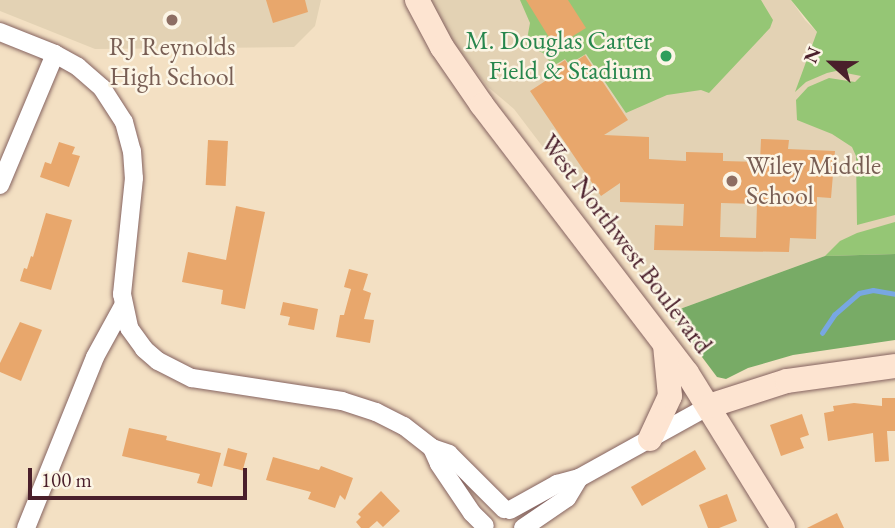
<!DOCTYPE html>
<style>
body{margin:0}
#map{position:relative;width:895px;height:528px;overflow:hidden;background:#f3e0c3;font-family:"EB Garamond",serif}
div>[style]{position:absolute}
.built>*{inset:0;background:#e3d2b4}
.green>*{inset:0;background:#95c675}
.forest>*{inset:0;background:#78ab66}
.stream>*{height:4.5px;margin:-2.25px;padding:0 2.25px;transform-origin:2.25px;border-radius:2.25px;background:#78a7e2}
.building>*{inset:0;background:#e8a76c;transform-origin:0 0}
.roads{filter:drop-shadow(0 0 2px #856360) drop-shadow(0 0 2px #856360)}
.minor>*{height:18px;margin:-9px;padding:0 9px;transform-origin:9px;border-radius:9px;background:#fff}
.secondary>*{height:24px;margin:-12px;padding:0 12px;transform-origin:12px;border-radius:12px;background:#fde4d1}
.dots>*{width:19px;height:19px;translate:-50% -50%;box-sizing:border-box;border:4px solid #fcf5e5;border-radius:50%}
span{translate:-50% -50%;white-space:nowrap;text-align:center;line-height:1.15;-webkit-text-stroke:5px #fcf5e5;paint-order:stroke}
.leisure-label{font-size:26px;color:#27864d}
.right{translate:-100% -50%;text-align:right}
.education-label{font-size:26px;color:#785e54}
.left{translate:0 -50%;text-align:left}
.street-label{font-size:26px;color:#4a1f2b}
.north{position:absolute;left:797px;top:28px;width:70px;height:70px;-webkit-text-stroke:5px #fcf5e5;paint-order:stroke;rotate:292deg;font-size:19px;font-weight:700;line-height:28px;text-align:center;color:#4a1f2b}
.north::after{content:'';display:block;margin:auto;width:24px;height:32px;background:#4a1f2b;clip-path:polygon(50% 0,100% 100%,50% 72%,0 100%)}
.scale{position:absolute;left:28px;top:468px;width:219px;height:32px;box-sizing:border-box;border:4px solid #4a1f2b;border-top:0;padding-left:9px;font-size:21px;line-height:24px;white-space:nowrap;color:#4a1f2b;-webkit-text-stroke:5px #fcf5e5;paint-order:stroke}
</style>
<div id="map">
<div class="built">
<i style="clip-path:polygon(0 0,321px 0,315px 26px,294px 47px,95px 49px,0 11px)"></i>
<i style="clip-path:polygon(428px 0,791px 0,805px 20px,858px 73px,877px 90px,895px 97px,895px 254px,825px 256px,669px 313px,514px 109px,488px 87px,456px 46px)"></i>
</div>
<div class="green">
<i style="clip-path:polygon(520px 0,761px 0,773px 20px,770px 28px,709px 93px,701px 90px,667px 95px,626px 113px,586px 54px,569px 64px,565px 59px,553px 66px,543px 53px,526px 45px,530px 23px)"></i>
<i style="clip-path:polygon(791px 0,895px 0,895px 215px,857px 225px,856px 156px,852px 147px,832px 134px,797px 120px,796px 100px,808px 87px,829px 78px,855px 82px,861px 76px,836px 71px,827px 73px,806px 82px,795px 92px,817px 32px)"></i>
<i style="clip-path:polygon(895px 222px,895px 254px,825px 256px,840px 241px,857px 233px)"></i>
</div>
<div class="forest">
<i style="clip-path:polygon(895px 254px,895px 340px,793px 355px,748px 368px,726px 379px,717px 377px,669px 313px,825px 256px)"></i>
</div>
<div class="stream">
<i style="left:822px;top:333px;width:22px;rotate:-56deg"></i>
<i style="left:834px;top:315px;width:33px;rotate:-41deg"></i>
<i style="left:859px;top:293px;width:14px;rotate:-12deg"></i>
<i style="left:873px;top:290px;width:22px;rotate:10deg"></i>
</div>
<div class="building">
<i style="clip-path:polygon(266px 0,305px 0,308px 12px,273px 23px)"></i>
<i style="clip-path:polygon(526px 0,568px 0,586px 28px,555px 47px)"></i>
<i style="clip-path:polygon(evenodd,585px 55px,628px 120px,604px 135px,649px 137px,649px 159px,686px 161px,686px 152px,723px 153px,723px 161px,760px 162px,761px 139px,789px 140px,788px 149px,835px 151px,831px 198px,817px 197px,816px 239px,790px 238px,789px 252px,654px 250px,655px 225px,683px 226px,684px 204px,620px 202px,620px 183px,601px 196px,530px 91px,553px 76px,549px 71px,565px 60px,569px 66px,585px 55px,721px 203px,757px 204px,756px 238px,720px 237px,721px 203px)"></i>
<i style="left:208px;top:140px;width:20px;height:45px;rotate:3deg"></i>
<i style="clip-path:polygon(59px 142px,75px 147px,72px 154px,80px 156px,69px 187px,40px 177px,45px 162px,51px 164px)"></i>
<i style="clip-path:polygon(236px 206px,265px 212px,245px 309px,221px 304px,223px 290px,182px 282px,188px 252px,226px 260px)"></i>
<i style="clip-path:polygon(46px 213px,72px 220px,51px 290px,20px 281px,24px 268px,27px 269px,31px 256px,33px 257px)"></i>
<i style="clip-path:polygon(349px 269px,368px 274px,363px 290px,371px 293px,364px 319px,374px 320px,370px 343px,336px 337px,340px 315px,344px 315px,351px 289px,344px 287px)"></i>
<i style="clip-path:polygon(283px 302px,318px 309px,314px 330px,288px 325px,290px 317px,280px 315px)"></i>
<i style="clip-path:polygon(20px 322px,42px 330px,21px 381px,0 372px,0 363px)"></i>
<i style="clip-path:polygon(882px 398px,895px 398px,895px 431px,887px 431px,889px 461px,875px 462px,873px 433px,828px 441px,824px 413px,834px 411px,833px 406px,854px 403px,882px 406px)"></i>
<i style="clip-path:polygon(802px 414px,809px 435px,800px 438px,804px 448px,781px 456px,770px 425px)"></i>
<i style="clip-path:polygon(129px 428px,167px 436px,166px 440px,221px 453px,212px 487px,197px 483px,200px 474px,122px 456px)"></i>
<i style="left:228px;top:448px;width:20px;height:18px;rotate:15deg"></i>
<i style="left:695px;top:450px;width:22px;height:74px;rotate:60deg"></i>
<i style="clip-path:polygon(273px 457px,319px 470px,321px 466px,353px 478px,345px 500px,340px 495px,335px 508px,308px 499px,311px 492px,266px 480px)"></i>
<i style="clip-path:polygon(381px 491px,400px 511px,383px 527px,377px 521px,369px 528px,361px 528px,356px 522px,361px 517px,358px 514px)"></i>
<i style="clip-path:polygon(727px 494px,737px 521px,719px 528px,708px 528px,699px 505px)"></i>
<i style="clip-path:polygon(837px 513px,844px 528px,807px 528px)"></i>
</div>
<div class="roads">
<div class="minor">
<i style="left:0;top:32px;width:59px;rotate:21.8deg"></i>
<i style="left:55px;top:54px;width:26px;rotate:29deg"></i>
<i style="left:78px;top:67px;width:32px;rotate:41deg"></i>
<i style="left:102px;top:88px;width:40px;rotate:57.1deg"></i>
<i style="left:124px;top:122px;width:30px;rotate:75deg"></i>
<i style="left:132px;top:151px;width:27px;rotate:86deg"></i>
<i style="left:134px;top:178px;width:117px;rotate:95.9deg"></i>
<i style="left:122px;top:294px;width:35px;rotate:78deg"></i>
<i style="left:129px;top:328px;width:26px;rotate:54deg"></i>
<i style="left:144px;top:349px;width:18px;rotate:41deg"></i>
<i style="left:158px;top:361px;width:38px;rotate:27deg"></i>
<i style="left:192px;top:378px;width:152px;rotate:8.7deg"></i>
<i style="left:342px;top:401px;width:36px;rotate:18deg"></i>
<i style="left:376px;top:412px;width:31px;rotate:27deg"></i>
<i style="left:404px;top:426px;width:36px;rotate:38deg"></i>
<i style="left:432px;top:448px;width:18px;rotate:19deg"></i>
<i style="left:449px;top:454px;width:78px;rotate:45deg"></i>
<i style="left:0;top:185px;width:142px;rotate:-67.2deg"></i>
<i style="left:432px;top:448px;width:17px;rotate:66deg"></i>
<i style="left:439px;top:464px;width:59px;rotate:56deg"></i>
<i style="left:472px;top:513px;width:18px;rotate:45deg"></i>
<i style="left:510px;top:510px;width:54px;rotate:-29deg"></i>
<i style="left:557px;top:484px;width:23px;rotate:-15deg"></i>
<i style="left:579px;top:478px;width:149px;rotate:-29deg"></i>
<i style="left:26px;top:528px;width:184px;rotate:-68deg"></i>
<i style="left:95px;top:357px;width:58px;rotate:-61.2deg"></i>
<i style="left:523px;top:528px;width:53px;rotate:-34.3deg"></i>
<i style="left:567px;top:498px;width:23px;rotate:-59deg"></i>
</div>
<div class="secondary">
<i style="left:417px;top:0;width:53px;rotate:62deg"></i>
<i style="left:442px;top:47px;width:70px;rotate:55.4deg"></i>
<i style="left:482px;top:105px;width:337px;rotate:52.6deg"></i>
<i style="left:687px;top:373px;width:182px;rotate:58.2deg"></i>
<i style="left:709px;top:406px;width:82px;rotate:-17.8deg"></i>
<i style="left:787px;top:381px;width:109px;rotate:-7.9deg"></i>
<i style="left:650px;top:439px;width:47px;rotate:-65.1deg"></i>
<i style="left:670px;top:396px;width:51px;rotate:-95.6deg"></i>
</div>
</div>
<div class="dots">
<i style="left:172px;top:20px;background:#8d6e63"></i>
<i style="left:666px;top:56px;background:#2e9e5b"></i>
<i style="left:732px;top:181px;background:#8d6e63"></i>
</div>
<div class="leisure-label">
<span class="right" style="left:652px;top:56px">M. Douglas Carter<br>Field &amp; Stadium</span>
</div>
<div class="education-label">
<span style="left:172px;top:62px">RJ Reynolds<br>High School</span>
<span class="left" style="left:746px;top:181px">Wiley Middle<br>School</span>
</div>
<div class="street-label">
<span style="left:626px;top:244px;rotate:53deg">West Northwest Boulevard</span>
</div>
<div class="north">N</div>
<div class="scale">100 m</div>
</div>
